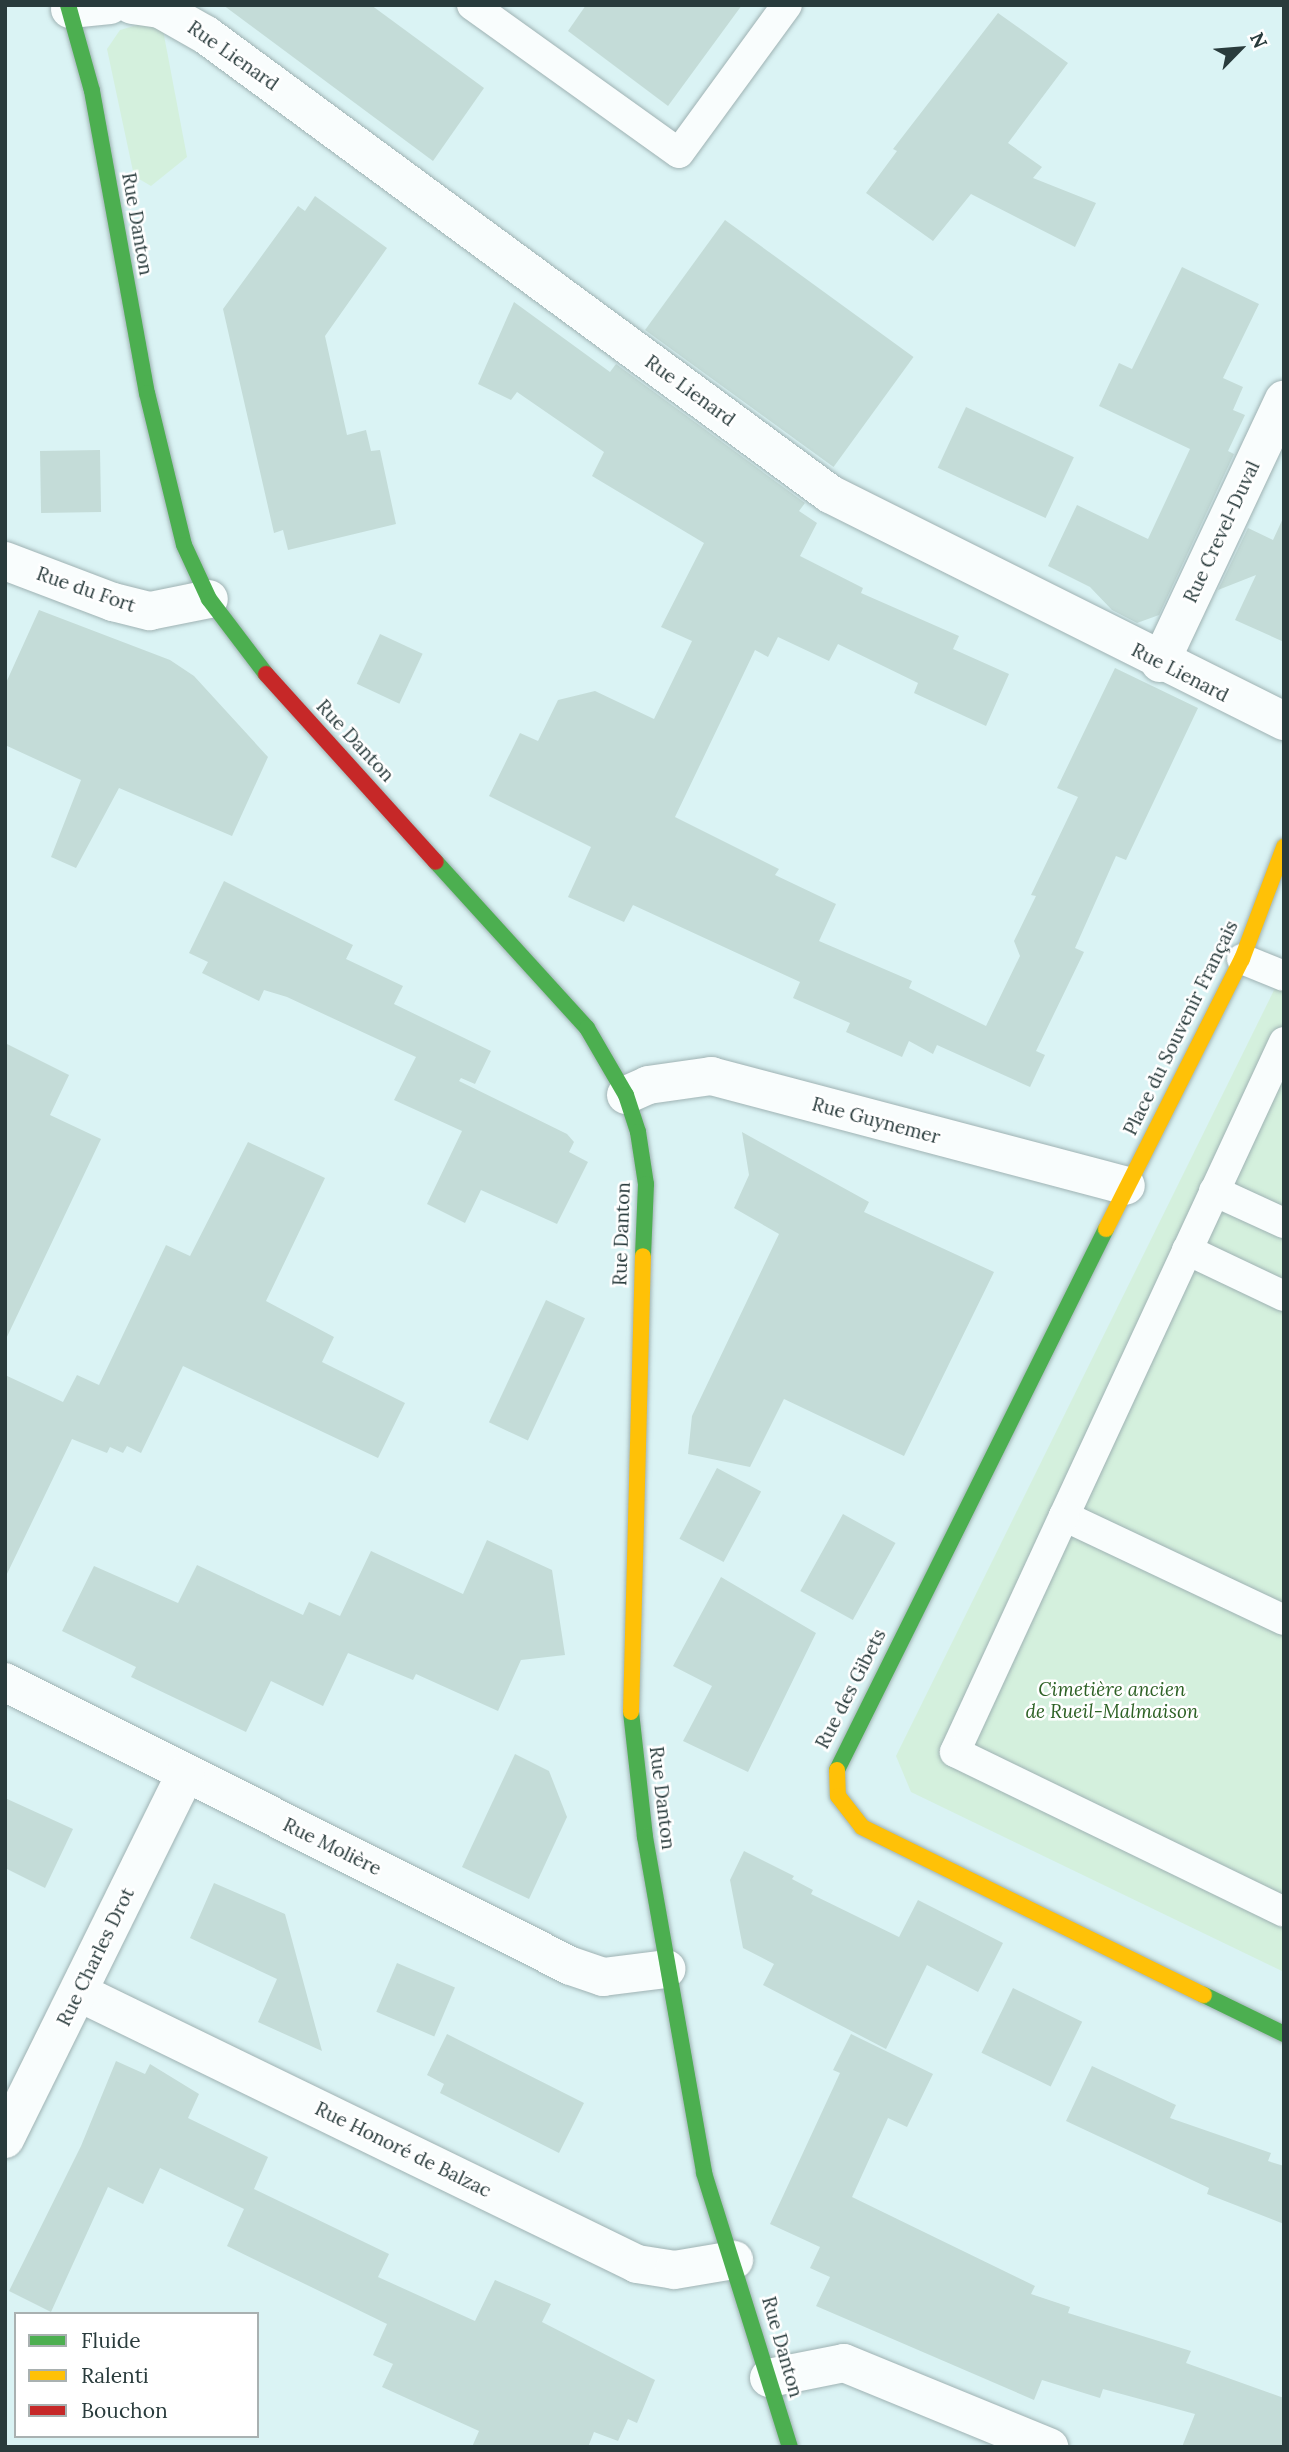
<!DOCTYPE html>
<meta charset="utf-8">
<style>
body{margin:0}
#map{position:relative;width:1289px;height:2452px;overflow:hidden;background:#daf3f4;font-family:Lora,serif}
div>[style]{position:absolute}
.green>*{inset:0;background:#d4f0dd}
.building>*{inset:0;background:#c4dcd8;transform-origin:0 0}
.roads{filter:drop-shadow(0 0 2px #9fb2b3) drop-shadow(0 0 2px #9fb2b3)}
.lane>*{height:30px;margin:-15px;padding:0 15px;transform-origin:15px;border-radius:15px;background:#f9fdfd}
.street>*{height:38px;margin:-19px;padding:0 19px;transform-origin:19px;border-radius:19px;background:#f9fdfd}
.fast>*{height:16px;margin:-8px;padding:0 8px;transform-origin:8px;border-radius:8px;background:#4caf50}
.slow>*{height:16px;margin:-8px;padding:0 8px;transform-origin:8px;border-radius:8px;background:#ffc107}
.jam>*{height:16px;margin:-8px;padding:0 8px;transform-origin:8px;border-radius:8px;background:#c62828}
span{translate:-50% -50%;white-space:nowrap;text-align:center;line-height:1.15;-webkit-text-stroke:5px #fff;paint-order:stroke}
.street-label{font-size:19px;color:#293b3c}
.park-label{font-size:19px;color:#2d6125;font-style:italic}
.frame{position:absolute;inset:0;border:7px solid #293b3c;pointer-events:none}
.legend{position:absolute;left:14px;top:2312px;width:245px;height:126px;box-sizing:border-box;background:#fff;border:2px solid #a9b1b1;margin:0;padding:9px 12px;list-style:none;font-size:21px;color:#293b3c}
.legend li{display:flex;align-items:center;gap:14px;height:35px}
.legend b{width:35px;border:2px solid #a9b1b1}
.north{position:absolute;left:1205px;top:14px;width:70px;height:70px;-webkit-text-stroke:5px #fff;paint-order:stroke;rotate:65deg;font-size:19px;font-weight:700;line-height:28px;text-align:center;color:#293b3c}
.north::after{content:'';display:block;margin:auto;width:24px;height:32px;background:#293b3c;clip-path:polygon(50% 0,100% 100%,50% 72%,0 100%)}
</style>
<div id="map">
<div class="green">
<i style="clip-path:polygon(144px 23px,163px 30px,187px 157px,151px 186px,134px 176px,107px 49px,120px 30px)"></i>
<i style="clip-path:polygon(1284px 970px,1284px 1972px,911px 1792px,896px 1756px)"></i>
</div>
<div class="building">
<i style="clip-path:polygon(223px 5px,371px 5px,484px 88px,433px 161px)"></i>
<i style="clip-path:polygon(586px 5px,742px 5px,668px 106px,568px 31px)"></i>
<i style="clip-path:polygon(998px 13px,1068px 63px,1008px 143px,1042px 167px,1033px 178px,1096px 203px,1075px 247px,971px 194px,933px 241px,866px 193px,897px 151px,893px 149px)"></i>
<i style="clip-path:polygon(315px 196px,387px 248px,325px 336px,347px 435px,366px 430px,371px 451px,380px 450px,396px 524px,288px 550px,283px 530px,274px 533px,223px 309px,298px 206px,305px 211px)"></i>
<i style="left:725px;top:220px;width:233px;height:136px;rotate:36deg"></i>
<i style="clip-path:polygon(1182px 267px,1259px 304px,1223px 378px,1243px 387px,1233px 410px,1245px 415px,1228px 451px,1234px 454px,1159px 615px,1137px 623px,1112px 610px,1090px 587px,1048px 566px,1077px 505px,1148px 539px,1190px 449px,1099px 406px,1119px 363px,1132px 369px)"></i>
<i style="clip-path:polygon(514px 302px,610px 372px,616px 364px,805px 503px,799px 511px,817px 523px,800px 556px,863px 588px,861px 593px,959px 636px,953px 649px,1009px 674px,986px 726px,914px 693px,918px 683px,838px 644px,829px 661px,778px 637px,768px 657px,755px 650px,675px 817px,779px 869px,775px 875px,836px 904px,819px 941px,912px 981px,909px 988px,986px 1026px,1020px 956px,1014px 941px,1036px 896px,1031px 895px,1078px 797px,1057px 788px,1115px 668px,1198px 708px,1126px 860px,1116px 856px,1075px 948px,1084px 952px,1036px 1051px,1045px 1055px,1030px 1087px,937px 1045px,933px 1054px,909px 1041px,902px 1057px,846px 1032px,850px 1023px,793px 998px,800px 982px,633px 905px,624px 922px,568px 897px,591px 847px,489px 796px,520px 733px,538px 741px,558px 700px,595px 691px,654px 719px,692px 641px,661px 627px,704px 543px,592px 476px,604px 452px,517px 392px,511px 400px,478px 384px)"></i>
<i style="left:966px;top:407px;width:119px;height:67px;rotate:25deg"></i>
<i style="left:100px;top:450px;width:62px;height:60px;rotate:89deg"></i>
<i style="clip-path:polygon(1284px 516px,1284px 642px,1235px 620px,1256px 575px,1218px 590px,1248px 528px,1273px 540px)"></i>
<i style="clip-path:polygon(39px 610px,170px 660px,194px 676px,268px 757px,232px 836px,119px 788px,76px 868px,51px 857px,81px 780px,5px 745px,5px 685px)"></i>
<i style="left:380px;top:634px;width:47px;height:55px;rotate:25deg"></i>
<i style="clip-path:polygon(224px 881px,353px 945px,346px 959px,403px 986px,394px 1004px,491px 1051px,475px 1084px,461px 1078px,459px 1081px,567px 1134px,574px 1142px,569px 1152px,588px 1162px,557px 1224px,481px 1190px,465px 1223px,427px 1204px,462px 1131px,394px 1100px,416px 1057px,287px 997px,264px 990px,259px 1001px,202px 973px,208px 962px,189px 953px)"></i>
<i style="clip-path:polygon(5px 1043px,69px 1075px,50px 1115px,101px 1139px,5px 1341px)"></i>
<i style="clip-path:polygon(742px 1132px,869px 1202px,864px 1212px,994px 1272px,904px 1456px,784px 1399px,750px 1467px,688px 1454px,692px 1416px,779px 1234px,734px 1208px,749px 1175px)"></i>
<i style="clip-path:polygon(248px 1142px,325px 1178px,266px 1301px,334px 1337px,322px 1362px,405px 1403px,378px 1458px,183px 1366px,141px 1453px,127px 1446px,123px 1453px,110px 1447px,107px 1453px,72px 1439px,5px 1578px,5px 1375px,63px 1402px,77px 1375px,99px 1385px,166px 1245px,190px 1256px)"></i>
<i style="left:546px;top:1300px;width:43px;height:135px;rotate:25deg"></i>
<i style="left:717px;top:1468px;width:50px;height:80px;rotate:28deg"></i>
<i style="left:843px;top:1514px;width:60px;height:88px;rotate:29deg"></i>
<i style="clip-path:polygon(487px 1540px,552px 1570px,565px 1655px,521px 1660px,498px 1711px,416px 1674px,413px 1680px,348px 1653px,323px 1706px,271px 1681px,246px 1732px,131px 1677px,136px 1667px,62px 1631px,94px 1566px,178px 1603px,197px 1565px,303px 1615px,309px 1602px,340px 1616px,371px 1551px,463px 1594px)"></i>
<i style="clip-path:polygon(721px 1577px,816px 1633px,748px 1772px,683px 1741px,712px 1686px,673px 1666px)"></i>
<i style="clip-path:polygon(515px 1754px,549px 1771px,567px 1817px,529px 1899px,462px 1867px)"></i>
<i style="clip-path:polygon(5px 1798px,73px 1829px,45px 1888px,5px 1868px)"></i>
<i style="clip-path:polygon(744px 1851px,794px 1876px,792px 1879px,813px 1890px,811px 1894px,899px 1937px,918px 1900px,1003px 1943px,978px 1992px,927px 1965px,886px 2049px,763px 1985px,774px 1964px,743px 1948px,730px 1880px)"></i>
<i style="clip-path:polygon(214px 1883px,285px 1914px,322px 2051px,258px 2022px,277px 1979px,190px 1938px)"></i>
<i style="left:397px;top:1963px;width:63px;height:53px;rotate:23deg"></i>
<i style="left:1013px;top:1988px;width:77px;height:72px;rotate:26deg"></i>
<i style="clip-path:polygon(447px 2034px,584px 2103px,559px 2153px,440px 2093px,444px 2084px,427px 2075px)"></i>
<i style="clip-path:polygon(851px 2034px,933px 2074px,907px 2127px,888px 2118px,852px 2197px,1035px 2286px,1031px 2294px,1070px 2307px,1068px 2313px,1191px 2351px,1186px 2363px,1284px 2398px,1284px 2447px,1182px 2447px,1195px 2414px,1103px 2389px,1100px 2398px,1042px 2380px,1034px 2400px,816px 2306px,830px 2277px,810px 2268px,820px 2247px,770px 2224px,840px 2073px,833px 2070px)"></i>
<i style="clip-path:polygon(116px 2061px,145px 2074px,150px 2064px,199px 2094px,188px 2118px,268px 2157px,254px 2189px,389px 2254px,378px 2277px,475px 2321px,495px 2280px,551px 2304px,542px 2322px,655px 2380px,637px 2423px,628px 2419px,618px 2441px,594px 2432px,588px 2447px,472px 2447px,479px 2431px,382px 2387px,393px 2364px,373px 2355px,387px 2324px,227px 2246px,244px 2209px,160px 2168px,143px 2204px,108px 2187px,51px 2312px,9px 2291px,81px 2146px)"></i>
<i style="clip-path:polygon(1092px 2066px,1176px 2105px,1170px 2118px,1271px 2153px,1268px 2161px,1284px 2166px,1284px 2224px,1207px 2194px,1209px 2188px,1066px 2121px)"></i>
</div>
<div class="roads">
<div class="lane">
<i style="left:472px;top:5px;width:254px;rotate:35.6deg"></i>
<i style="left:679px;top:153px;width:183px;rotate:-53.9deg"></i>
<i style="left:1242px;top:959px;width:45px;rotate:22deg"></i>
<i style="left:1284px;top:1042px;width:523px;rotate:114.9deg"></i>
<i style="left:1064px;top:1516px;width:243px;rotate:25.3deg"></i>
<i style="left:1214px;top:1191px;width:77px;rotate:24.6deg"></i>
<i style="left:1187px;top:1250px;width:107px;rotate:25.4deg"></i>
<i style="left:1064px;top:1516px;width:260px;rotate:114.8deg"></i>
<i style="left:955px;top:1752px;width:366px;rotate:25.9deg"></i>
</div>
<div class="street">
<i style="left:132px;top:5px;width:28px;rotate:8deg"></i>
<i style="left:160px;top:9px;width:53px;rotate:29.5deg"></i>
<i style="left:206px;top:35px;width:775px;rotate:36.34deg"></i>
<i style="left:830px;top:494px;width:508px;rotate:26.57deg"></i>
<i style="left:70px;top:9px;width:40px;rotate:-5.7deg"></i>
<i style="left:5px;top:561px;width:116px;rotate:20.8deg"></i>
<i style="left:113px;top:602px;width:38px;rotate:14deg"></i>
<i style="left:150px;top:611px;width:60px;rotate:-11.5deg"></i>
<i style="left:1160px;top:663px;width:291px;rotate:-64.8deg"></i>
<i style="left:626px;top:1095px;width:24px;rotate:-24deg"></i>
<i style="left:648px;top:1085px;width:64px;rotate:-8.1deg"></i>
<i style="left:711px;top:1076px;width:429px;rotate:14.8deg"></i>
<i style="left:5px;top:1682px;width:633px;rotate:26.65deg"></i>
<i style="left:571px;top:1966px;width:34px;rotate:19deg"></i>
<i style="left:603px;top:1977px;width:64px;rotate:-7.2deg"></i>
<i style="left:80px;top:1993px;width:619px;rotate:25.94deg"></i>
<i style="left:637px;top:2264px;width:37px;rotate:9deg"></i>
<i style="left:674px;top:2270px;width:61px;rotate:-9.5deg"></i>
<i style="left:5px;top:2139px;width:407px;rotate:-63.7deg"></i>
<i style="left:769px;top:2378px;width:76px;rotate:-11.3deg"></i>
<i style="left:844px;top:2363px;width:222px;rotate:22.3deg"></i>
</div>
<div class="fast">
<i style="left:68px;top:5px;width:89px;rotate:74.4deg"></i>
<i style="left:92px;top:91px;width:307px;rotate:79.7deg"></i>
<i style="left:147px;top:393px;width:156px;rotate:76.3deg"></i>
<i style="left:184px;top:545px;width:60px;rotate:65.2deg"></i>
<i style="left:209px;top:599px;width:94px;rotate:52.8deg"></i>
<i style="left:436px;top:862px;width:224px;rotate:47.7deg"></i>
<i style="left:587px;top:1028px;width:78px;rotate:59.8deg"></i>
<i style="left:626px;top:1095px;width:39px;rotate:72deg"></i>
<i style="left:638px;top:1132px;width:53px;rotate:81.3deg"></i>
<i style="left:646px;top:1184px;width:72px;rotate:92.4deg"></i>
<i style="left:631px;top:1712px;width:126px;rotate:83.6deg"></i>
<i style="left:645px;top:1837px;width:341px;rotate:80deg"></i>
<i style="left:704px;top:2173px;width:287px;rotate:72.6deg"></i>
<i style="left:837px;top:1770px;width:604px;rotate:-63.56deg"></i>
<i style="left:1204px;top:1995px;width:89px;rotate:26deg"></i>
</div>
<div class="slow">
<i style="left:1106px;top:1229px;width:302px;rotate:-63.3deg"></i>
<i style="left:1242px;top:959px;width:120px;rotate:-69.4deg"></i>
<i style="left:631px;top:1712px;width:456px;rotate:-88.5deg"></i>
<i style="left:837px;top:1770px;width:26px;rotate:88deg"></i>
<i style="left:838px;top:1796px;width:39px;rotate:52deg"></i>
<i style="left:862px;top:1827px;width:381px;rotate:26.2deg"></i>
</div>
<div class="jam">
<i style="left:266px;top:674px;width:253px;rotate:47.9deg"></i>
</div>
</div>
<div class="street-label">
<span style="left:233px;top:56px;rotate:35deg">Rue Lienard</span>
<span style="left:137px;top:224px;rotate:80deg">Rue Danton</span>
<span style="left:690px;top:391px;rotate:36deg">Rue Lienard</span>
<span style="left:1222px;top:532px;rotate:-65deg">Rue Crevel-Duval</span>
<span style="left:86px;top:590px;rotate:19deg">Rue du Fort</span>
<span style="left:1180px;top:673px;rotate:27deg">Rue Lienard</span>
<span style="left:355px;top:741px;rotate:47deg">Rue Danton</span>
<span style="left:1181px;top:1028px;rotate:-64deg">Place du Souvenir Français</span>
<span style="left:876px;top:1121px;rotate:15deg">Rue Guynemer</span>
<span style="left:622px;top:1234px;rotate:-88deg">Rue Danton</span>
<span style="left:851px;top:1689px;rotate:-63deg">Rue des Gibets</span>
<span style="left:662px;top:1798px;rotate:83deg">Rue Danton</span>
<span style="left:332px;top:1847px;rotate:26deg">Rue Molière</span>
<span style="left:96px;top:1957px;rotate:-64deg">Rue Charles Drot</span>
<span style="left:403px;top:2150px;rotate:26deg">Rue Honoré de Balzac</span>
<span style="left:782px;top:2347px;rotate:74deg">Rue Danton</span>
</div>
<div class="park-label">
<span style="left:1112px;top:1701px">Cimetière ancien<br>de Rueil-Malmaison</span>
</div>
<div class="frame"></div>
<ul class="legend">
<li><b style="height:9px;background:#4caf50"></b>Fluide</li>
<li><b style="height:9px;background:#ffc107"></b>Ralenti</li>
<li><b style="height:9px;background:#c62828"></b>Bouchon</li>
</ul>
<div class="north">N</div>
</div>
